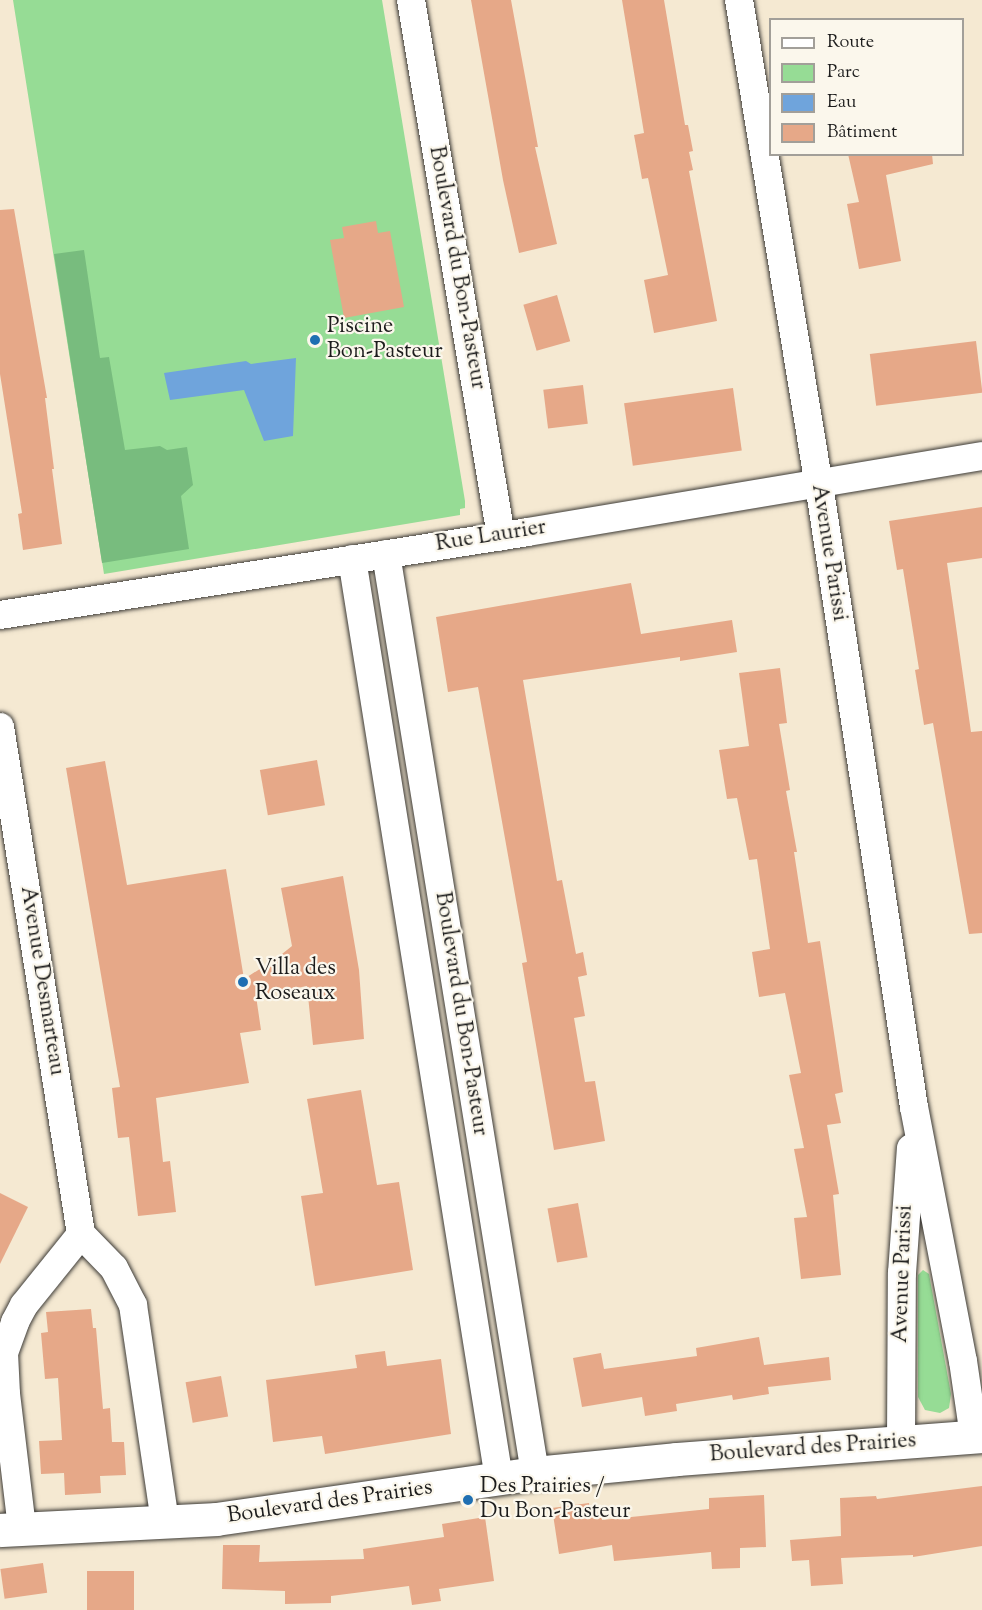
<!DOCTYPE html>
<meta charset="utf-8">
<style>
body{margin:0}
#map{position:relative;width:982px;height:1610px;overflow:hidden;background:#f5e9d2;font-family:"Sorts Mill Goudy",serif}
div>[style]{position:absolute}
.green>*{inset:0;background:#96dc95}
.forest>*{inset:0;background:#78bc7e}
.water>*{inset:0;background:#6fa4dc}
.building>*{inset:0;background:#e6a888;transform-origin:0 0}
.roads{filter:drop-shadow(0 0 2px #3d3b37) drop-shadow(0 0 2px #3d3b37)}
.street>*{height:28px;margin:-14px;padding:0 14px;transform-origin:14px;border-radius:14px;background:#fff}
.secondary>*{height:33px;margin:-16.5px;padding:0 16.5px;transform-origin:16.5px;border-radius:16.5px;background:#fff}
.dots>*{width:16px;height:16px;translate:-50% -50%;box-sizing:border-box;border:3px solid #fbf7ec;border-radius:50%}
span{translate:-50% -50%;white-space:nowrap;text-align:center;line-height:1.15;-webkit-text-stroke:4.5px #fbf7ec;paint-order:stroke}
.street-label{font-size:22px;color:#1c1c1c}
.poi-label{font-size:22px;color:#1c1c1c}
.left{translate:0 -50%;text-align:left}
.legend{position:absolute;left:769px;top:18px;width:195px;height:138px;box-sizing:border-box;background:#fbf7ec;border:2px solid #a29f99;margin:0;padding:8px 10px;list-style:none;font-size:18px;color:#1c1c1c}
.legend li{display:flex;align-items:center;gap:12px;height:30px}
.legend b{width:30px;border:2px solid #a29f99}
</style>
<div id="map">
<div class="green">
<i style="clip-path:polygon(13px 0,382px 0,465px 501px,465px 508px,460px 509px,460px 515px,104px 574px)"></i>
<i style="clip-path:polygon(923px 1270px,929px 1274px,951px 1394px,949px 1408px,940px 1413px,925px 1410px,918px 1397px,918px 1275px)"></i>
</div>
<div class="forest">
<i style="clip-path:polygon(84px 250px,100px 358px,109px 357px,125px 450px,160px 446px,167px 450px,187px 447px,193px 485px,181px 496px,189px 549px,102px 563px,54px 254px)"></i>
</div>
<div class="water">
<i style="clip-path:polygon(296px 358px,293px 436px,264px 441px,244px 390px,170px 400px,164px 373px,246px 361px,251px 364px)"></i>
</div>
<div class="building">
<i style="clip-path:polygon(471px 0,511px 0,538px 147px,535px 147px,557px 244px,519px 253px,503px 180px)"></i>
<i style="clip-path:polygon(622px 0,664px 0,685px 125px,688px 125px,693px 151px,689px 152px,693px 170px,689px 171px,717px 321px,654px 333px,644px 280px,668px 275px,648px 178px,642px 179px,634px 135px,644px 133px)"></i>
<i style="clip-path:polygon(848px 154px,932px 154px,933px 164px,886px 175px,901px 261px,859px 269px,847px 204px,859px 202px)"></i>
<i style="clip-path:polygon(14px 209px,47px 398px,45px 398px,54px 469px,52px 469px,62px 544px,23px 550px,18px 514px,22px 513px,0 374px,0 210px)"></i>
<i style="clip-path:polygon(376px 221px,378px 233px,390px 231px,404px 307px,344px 318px,330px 240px,344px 238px,342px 227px)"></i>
<i style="left:557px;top:295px;width:48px;height:35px;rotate:74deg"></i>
<i style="left:976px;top:341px;width:52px;height:107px;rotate:83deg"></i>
<i style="left:583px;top:385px;width:39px;height:40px;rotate:83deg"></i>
<i style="left:733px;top:388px;width:63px;height:110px;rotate:82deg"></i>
<i style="clip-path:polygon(982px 507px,982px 558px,947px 563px,971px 732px,982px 731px,982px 933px,969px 934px,933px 723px,924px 725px,915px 670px,919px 669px,903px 569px,897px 570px,889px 521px)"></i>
<i style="clip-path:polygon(631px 583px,641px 634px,732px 620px,737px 652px,680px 661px,680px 657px,523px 680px,557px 881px,562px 880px,576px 954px,583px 952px,587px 975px,578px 977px,585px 1016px,574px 1018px,585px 1082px,595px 1081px,605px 1141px,554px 1150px,522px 963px,527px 962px,478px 687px,448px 692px,436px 617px)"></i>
<i style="clip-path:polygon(780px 668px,787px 723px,779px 724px,790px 790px,786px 791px,797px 852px,794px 852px,808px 943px,820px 941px,843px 1092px,835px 1094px,841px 1123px,827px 1125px,839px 1194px,833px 1195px,841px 1275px,801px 1279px,794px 1218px,807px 1217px,794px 1149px,804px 1148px,789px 1075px,801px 1073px,785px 993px,759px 997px,752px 952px,770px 949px,757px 859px,749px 860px,737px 798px,727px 799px,719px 750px,749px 746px,739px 673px)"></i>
<i style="left:317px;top:760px;width:46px;height:58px;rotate:80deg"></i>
<i style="clip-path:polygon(105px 761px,127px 885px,226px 869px,244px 979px,277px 958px,292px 946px,281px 888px,343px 876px,359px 970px,364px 1039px,313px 1045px,307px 986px,256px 996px,261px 1030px,240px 1033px,249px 1083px,156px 1098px,163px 1162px,170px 1161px,176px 1212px,138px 1216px,129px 1137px,118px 1138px,112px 1088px,120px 1087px,66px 768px)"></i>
<i style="clip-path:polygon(361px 1090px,377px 1185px,399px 1182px,413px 1270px,315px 1286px,301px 1196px,323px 1193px,307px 1099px)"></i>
<i style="clip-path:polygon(0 1193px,28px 1207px,0 1264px)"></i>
<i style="left:578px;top:1203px;width:55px;height:31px;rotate:80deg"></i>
<i style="clip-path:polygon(91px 1309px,93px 1328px,96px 1328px,103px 1409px,110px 1408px,112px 1442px,124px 1442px,126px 1475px,100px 1476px,101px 1493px,65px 1495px,64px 1473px,41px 1474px,39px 1441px,62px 1440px,58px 1378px,45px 1379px,41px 1333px,48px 1332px,46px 1312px)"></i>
<i style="clip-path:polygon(759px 1337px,764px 1365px,829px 1357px,831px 1380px,768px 1387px,769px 1394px,733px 1400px,732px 1395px,676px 1404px,677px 1411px,645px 1416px,642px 1397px,582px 1407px,573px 1358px,601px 1353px,604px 1369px,697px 1356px,696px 1348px)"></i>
<i style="clip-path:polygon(385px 1351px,387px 1366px,441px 1359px,451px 1434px,325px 1454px,322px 1436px,273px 1442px,266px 1380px,357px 1368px,355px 1355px)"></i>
<i style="left:221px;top:1376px;width:41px;height:36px;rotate:80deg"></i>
<i style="clip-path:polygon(982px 1486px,982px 1546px,913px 1557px,913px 1555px,841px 1558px,843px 1584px,811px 1586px,809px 1560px,792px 1561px,790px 1540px,841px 1536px,840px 1498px,876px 1496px,877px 1499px)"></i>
<i style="clip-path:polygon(764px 1495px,766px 1547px,740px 1548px,740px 1568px,712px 1569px,711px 1552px,614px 1561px,612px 1545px,559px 1554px,552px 1508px,589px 1503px,590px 1514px,601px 1512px,602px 1520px,709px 1509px,709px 1498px)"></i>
<i style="clip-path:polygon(485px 1517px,494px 1581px,439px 1589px,441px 1601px,412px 1605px,409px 1586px,331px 1596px,331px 1603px,285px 1604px,285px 1591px,222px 1589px,223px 1545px,260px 1545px,259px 1562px,364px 1559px,363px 1549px,444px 1537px,442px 1524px)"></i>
<i style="left:43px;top:1563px;width:30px;height:43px;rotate:82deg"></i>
<i style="left:87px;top:1571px;width:47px;height:39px"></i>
</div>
<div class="roads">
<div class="street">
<i style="left:411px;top:0;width:544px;rotate:80.47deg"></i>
<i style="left:739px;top:0;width:511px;rotate:80.65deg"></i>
<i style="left:822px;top:504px;width:610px;rotate:81.33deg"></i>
<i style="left:914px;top:1107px;width:259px;rotate:79.1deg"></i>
<i style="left:963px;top:1361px;width:76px;rotate:81.7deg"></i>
<i style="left:386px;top:554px;width:931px;rotate:80.79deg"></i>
<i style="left:352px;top:559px;width:932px;rotate:80.92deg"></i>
<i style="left:0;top:615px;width:534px;rotate:-8.93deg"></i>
<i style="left:528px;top:532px;width:460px;rotate:-9.5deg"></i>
<i style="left:0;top:727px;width:513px;rotate:80.92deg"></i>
<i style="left:81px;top:1234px;width:47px;rotate:45.9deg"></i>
<i style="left:114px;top:1268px;width:42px;rotate:62.8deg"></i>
<i style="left:133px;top:1305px;width:220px;rotate:81.6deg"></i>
<i style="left:901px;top:1442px;width:169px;rotate:-89.7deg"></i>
<i style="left:902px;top:1273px;width:125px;rotate:-85.9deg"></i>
<i style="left:22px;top:1528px;width:135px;rotate:-96.8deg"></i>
<i style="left:6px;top:1394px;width:41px;rotate:-92.8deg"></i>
<i style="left:4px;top:1353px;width:33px;rotate:-70deg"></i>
<i style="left:15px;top:1322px;width:19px;rotate:-62deg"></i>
<i style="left:24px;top:1305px;width:91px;rotate:-51.2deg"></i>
</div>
<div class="secondary">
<i style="left:0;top:1530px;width:216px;rotate:-2.9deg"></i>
<i style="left:216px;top:1519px;width:322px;rotate:-8.2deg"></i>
<i style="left:535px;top:1473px;width:143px;rotate:-5.6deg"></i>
<i style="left:677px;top:1459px;width:306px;rotate:-4.3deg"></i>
</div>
</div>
<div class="dots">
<i style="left:315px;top:340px;background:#1f6fb2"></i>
<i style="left:243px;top:982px;background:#1f6fb2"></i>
<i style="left:468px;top:1500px;background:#1f6fb2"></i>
</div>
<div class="street-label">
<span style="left:456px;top:268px;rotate:80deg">Boulevard du Bon-Pasteur</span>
<span style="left:491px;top:537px;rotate:-9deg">Rue Laurier</span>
<span style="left:828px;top:553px;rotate:81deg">Avenue Parissi</span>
<span style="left:41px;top:981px;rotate:81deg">Avenue Desmarteau</span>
<span style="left:460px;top:1014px;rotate:81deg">Boulevard du Bon-Pasteur</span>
<span style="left:904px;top:1274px;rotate:-88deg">Avenue Parissi</span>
<span style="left:813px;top:1449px;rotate:-4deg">Boulevard des Prairies</span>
<span style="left:330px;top:1503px;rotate:-8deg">Boulevard des Prairies</span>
</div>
<div class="poi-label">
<span class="left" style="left:327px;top:340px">Piscine<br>Bon-Pasteur</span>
<span class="left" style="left:255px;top:982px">Villa des<br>Roseaux</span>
<span class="left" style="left:480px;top:1500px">Des Prairies /<br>Du Bon-Pasteur</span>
</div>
<ul class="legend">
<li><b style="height:8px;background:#fff"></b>Route</li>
<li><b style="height:16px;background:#96dc95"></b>Parc</li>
<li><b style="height:16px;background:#6fa4dc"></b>Eau</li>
<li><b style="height:16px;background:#e6a888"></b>Bâtiment</li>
</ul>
</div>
